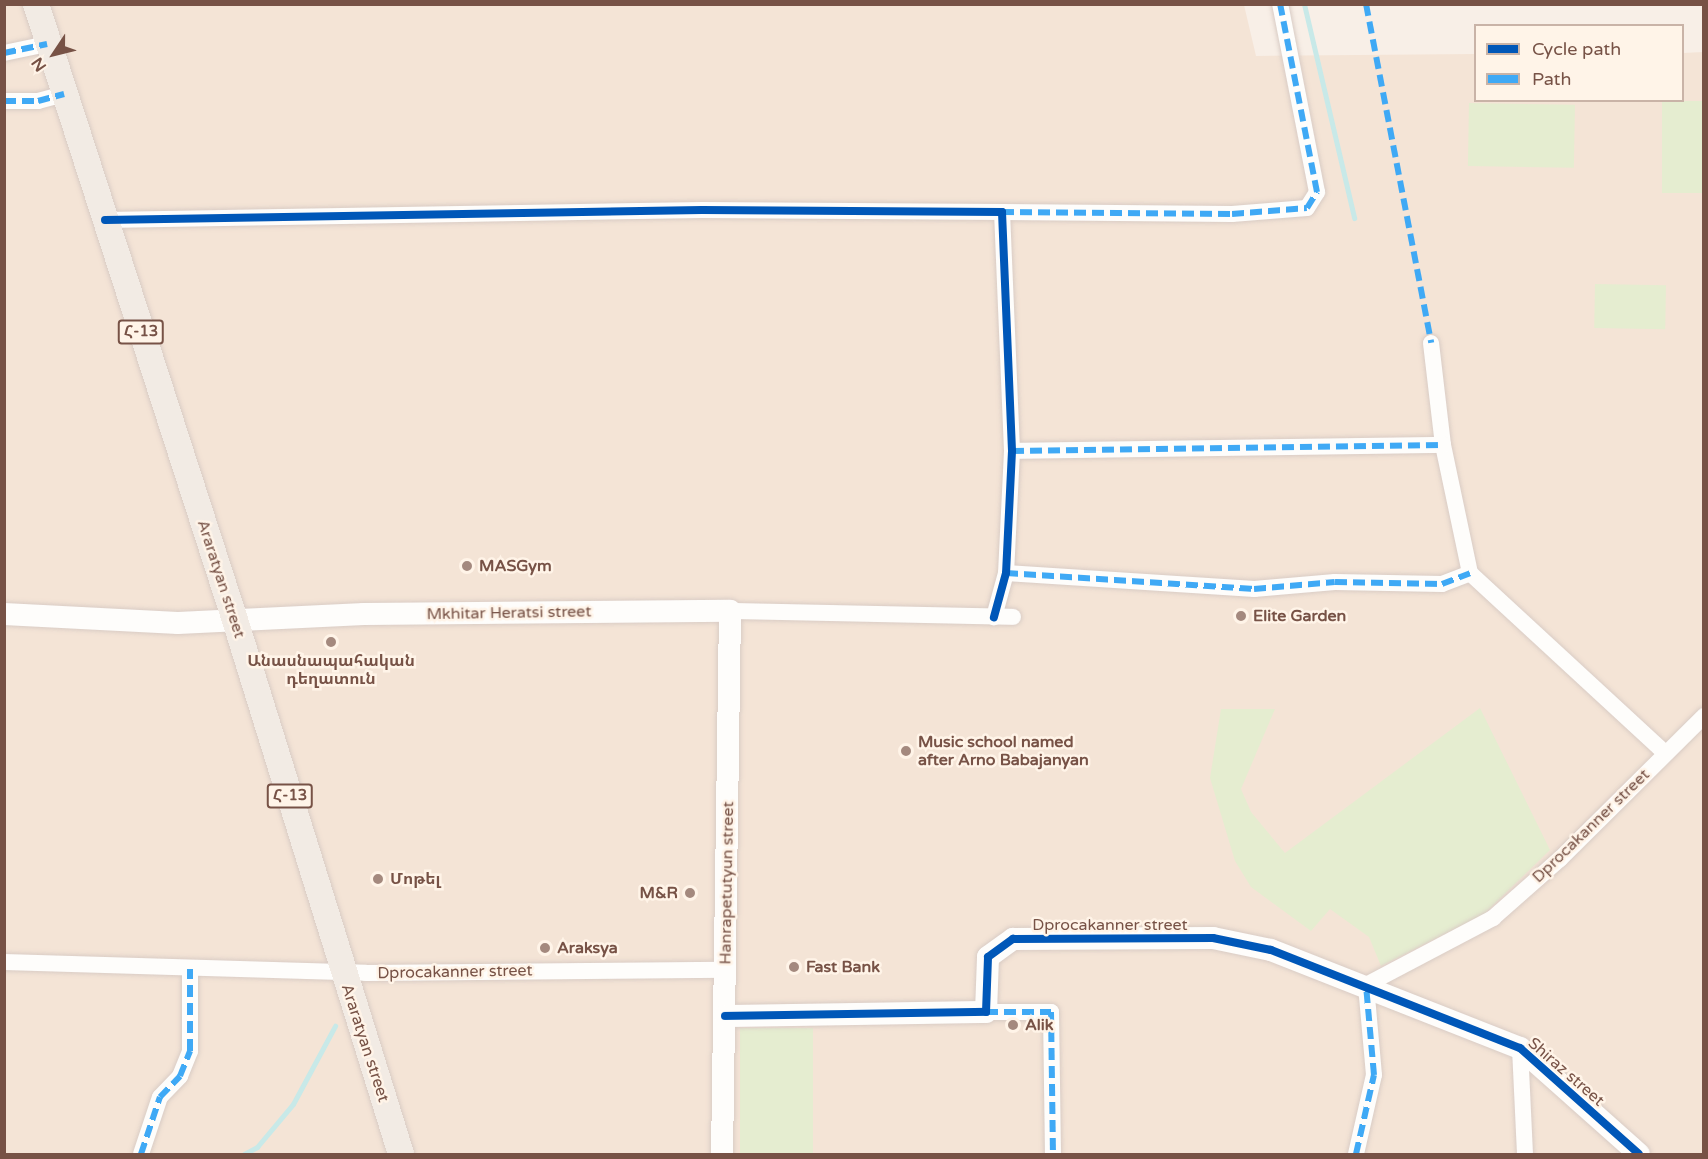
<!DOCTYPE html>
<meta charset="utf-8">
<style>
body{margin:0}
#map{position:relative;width:1708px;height:1159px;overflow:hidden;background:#f8efe7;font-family:"Varela Round","Noto Sans Armenian",sans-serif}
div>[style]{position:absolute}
.residential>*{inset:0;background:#f4e4d6}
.green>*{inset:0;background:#e5edd0;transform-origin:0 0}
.stream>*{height:5px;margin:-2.5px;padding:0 2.5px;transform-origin:2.5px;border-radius:2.5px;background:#c8e9e8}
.roads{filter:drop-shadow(0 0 2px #d9ccc5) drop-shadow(0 0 2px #d9ccc5)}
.street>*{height:16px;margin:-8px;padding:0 8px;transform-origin:8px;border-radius:8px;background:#fefdfb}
.secondary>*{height:22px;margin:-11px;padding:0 11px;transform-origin:11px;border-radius:11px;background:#fefdfb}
.primary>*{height:26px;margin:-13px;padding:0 13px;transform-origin:13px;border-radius:13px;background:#f2ebe4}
.quiet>*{height:6px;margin-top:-3px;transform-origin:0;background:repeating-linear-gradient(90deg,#3fa9f5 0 12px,transparent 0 18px)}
.cycleway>*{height:8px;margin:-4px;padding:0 4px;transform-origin:4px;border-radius:4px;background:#0057b8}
.dots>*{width:16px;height:16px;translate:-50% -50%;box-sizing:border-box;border:3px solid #fff4e8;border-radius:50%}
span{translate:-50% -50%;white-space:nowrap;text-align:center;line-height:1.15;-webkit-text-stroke:5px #fff4e8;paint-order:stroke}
.shield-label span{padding:2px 4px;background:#fff4e8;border:2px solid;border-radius:4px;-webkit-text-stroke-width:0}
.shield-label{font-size:15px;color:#775246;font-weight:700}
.poi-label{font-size:16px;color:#775246;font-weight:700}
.left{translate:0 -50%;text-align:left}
.right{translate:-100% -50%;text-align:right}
.street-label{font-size:16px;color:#775246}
.frame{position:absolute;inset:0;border:6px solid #775246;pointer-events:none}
.legend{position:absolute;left:1474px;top:24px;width:210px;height:78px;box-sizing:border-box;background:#fff4e8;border:2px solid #c9b3a7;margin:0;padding:8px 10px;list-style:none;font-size:18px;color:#775246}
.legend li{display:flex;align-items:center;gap:12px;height:30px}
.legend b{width:30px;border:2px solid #c9b3a7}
.north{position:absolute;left:24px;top:24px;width:60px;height:60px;-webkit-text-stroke:4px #fff4e8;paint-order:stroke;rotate:235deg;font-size:16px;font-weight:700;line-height:24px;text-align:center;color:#775246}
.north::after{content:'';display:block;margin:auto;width:21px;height:27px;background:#775246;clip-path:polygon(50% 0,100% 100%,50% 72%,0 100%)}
</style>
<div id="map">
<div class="residential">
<i style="clip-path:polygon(5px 5px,1244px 5px,1256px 56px,1475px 54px,1476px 100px,1682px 100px,1683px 53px,1703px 52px,1703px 1154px,5px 1154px)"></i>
</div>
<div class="green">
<i style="left:1662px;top:101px;width:41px;height:92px"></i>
<i style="left:1469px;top:103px;width:106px;height:63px;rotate:1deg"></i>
<i style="left:1595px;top:284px;width:71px;height:44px;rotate:1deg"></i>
<i style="clip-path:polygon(1480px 708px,1550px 850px,1484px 914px,1381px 966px,1369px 937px,1330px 909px,1311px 931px,1251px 887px,1235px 861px,1210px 778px,1221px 709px,1275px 709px,1241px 789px,1251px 812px,1285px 853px)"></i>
<i style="left:740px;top:1028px;width:73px;height:126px"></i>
</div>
<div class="stream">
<i style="left:1304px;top:4px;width:220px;rotate:76.8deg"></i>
<i style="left:244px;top:1154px;width:15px;rotate:-28deg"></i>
<i style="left:257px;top:1147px;width:56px;rotate:-50.1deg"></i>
<i style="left:293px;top:1104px;width:89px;rotate:-61.7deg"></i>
</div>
<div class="roads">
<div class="street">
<i style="left:4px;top:53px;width:44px;rotate:-11.8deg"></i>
<i style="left:4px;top:101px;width:34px"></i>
<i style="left:38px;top:101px;width:27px;rotate:-15deg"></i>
<i style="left:1002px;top:212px;width:230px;rotate:0.5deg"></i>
<i style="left:1232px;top:214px;width:75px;rotate:-4.6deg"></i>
<i style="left:1307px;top:208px;width:19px;rotate:-58deg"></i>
<i style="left:1317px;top:192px;width:192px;rotate:-101.1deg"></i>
<i style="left:105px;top:220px;width:597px;rotate:-0.96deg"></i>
<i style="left:702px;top:210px;width:300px;rotate:0.4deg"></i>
<i style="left:1002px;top:212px;width:239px;rotate:87.6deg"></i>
<i style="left:1012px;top:451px;width:122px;rotate:92.8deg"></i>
<i style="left:1006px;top:573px;width:46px;rotate:105.3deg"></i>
<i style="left:1431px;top:343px;width:103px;rotate:83.3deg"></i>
<i style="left:1443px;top:445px;width:131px;rotate:78.1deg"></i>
<i style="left:1470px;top:573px;width:265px;rotate:42.7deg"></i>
<i style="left:1012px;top:451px;width:431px;rotate:-0.8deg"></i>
<i style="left:1006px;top:573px;width:249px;rotate:3.7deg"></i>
<i style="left:1254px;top:589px;width:81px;rotate:-4.9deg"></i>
<i style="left:1335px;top:582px;width:107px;rotate:1.1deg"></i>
<i style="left:1442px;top:584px;width:30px;rotate:-21deg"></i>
<i style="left:730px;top:611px;width:283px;rotate:1.2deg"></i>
<i style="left:4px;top:962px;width:362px;rotate:1.7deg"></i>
<i style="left:366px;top:973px;width:360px;rotate:-0.5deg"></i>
<i style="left:986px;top:1012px;width:65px"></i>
<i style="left:1051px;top:1012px;width:142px;rotate:89.2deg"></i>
<i style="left:1520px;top:1048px;width:106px;rotate:87.3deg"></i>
<i style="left:141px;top:1154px;width:60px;rotate:-71.6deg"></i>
<i style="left:160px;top:1097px;width:29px;rotate:-46deg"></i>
<i style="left:180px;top:1076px;width:27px;rotate:-68deg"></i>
<i style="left:190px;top:1051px;width:82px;rotate:-90deg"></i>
<i style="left:1356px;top:1154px;width:81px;rotate:-77.2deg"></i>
<i style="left:1374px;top:1075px;width:90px;rotate:-95.1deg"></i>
<i style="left:1366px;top:985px;width:144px;rotate:-27.8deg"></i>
<i style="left:1493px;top:918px;width:89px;rotate:-41.4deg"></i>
<i style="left:1560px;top:859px;width:203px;rotate:-44.8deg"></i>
</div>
<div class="secondary">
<i style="left:4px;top:614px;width:174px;rotate:3deg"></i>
<i style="left:178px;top:623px;width:186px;rotate:-2.8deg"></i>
<i style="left:364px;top:614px;width:366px;rotate:-0.5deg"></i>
<i style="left:730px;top:611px;width:543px;rotate:90.84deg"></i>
<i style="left:725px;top:1016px;width:261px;rotate:-0.9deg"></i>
<i style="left:986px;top:1012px;width:55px;rotate:-87.9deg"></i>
<i style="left:988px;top:957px;width:31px;rotate:-36deg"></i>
<i style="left:1013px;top:939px;width:200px;rotate:-0.3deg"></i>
<i style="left:1213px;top:938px;width:59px;rotate:11.7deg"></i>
<i style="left:1271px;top:950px;width:268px;rotate:21.5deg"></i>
<i style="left:1520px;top:1048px;width:159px;rotate:41.7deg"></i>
</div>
<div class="primary">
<i style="left:36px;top:4px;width:647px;rotate:72.1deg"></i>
<i style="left:235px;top:620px;width:559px;rotate:72.73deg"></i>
</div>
</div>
<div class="quiet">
<i style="left:1366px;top:4px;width:345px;rotate:79.1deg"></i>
<i style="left:4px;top:53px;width:44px;rotate:-11.8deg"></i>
<i style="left:4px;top:101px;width:34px"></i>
<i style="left:38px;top:101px;width:27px;rotate:-15deg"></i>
<i style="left:1002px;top:212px;width:230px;rotate:0.5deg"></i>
<i style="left:1232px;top:214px;width:75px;rotate:-4.6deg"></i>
<i style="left:1307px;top:208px;width:19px;rotate:-58deg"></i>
<i style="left:1317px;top:192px;width:192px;rotate:-101.1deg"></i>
<i style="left:1012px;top:451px;width:431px;rotate:-0.8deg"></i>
<i style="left:1006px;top:573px;width:249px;rotate:3.7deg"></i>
<i style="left:1254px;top:589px;width:81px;rotate:-4.9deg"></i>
<i style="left:1335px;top:582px;width:107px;rotate:1.1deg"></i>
<i style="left:1442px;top:584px;width:30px;rotate:-21deg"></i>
<i style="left:986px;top:1012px;width:65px"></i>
<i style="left:1051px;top:1012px;width:142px;rotate:89.2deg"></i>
<i style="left:141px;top:1154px;width:60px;rotate:-71.6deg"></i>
<i style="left:160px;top:1097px;width:29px;rotate:-46deg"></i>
<i style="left:180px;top:1076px;width:27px;rotate:-68deg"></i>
<i style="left:190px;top:1051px;width:82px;rotate:-90deg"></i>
<i style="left:1356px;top:1154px;width:81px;rotate:-77.2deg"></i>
<i style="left:1374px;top:1075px;width:90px;rotate:-95.1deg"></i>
</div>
<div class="cycleway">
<i style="left:105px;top:220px;width:597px;rotate:-0.96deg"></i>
<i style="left:702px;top:210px;width:300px;rotate:0.4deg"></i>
<i style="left:1002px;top:212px;width:239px;rotate:87.6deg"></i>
<i style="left:1012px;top:451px;width:122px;rotate:92.8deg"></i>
<i style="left:1006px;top:573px;width:46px;rotate:105.3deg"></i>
<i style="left:725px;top:1016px;width:261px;rotate:-0.9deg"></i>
<i style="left:986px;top:1012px;width:55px;rotate:-87.9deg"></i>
<i style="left:988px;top:957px;width:31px;rotate:-36deg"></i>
<i style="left:1013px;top:939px;width:200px;rotate:-0.3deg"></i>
<i style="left:1213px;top:938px;width:59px;rotate:11.7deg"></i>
<i style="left:1271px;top:950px;width:268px;rotate:21.5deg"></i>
<i style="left:1520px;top:1048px;width:159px;rotate:41.7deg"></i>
</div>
<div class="dots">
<i style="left:467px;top:566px;background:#a4897e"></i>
<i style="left:1241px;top:616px;background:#a4897e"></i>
<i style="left:331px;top:642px;background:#a4897e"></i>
<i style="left:906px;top:751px;background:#a4897e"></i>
<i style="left:378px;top:879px;background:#a4897e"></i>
<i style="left:690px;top:893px;background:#a4897e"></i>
<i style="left:545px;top:948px;background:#a4897e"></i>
<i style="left:794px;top:967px;background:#a4897e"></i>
<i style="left:1013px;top:1025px;background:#a4897e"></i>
</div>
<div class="shield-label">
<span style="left:141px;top:332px">Հ-13</span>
<span style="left:290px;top:796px">Հ-13</span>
</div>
<div class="poi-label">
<span class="left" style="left:479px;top:566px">MASGym</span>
<span class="left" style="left:1253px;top:616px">Elite Garden</span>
<span style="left:331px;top:670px">Անասնապահական<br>դեղատուն</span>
<span class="left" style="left:918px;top:751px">Music school named<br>after Arno Babajanyan</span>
<span class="left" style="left:390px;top:879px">Մոթել</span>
<span class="right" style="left:678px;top:893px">M&amp;R</span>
<span class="left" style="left:557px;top:948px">Araksya</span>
<span class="left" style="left:806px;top:967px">Fast Bank</span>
<span class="left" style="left:1025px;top:1025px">Alik</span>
</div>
<div class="street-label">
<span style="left:221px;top:579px;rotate:72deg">Araratyan street</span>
<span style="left:509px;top:613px;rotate:-1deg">Mkhitar Heratsi street</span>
<span style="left:1591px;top:826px;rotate:-44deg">Dprocakanner street</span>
<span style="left:727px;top:883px;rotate:-89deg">Hanrapetutyun street</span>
<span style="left:1110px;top:925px">Dprocakanner street</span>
<span style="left:455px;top:972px;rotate:-1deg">Dprocakanner street</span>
<span style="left:365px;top:1043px;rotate:72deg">Araratyan street</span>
<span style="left:1566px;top:1072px;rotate:41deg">Shiraz street</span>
</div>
<div class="frame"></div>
<ul class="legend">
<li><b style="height:8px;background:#0057b8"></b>Cycle path</li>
<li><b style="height:8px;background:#3fa9f5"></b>Path</li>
</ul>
<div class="north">N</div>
</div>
